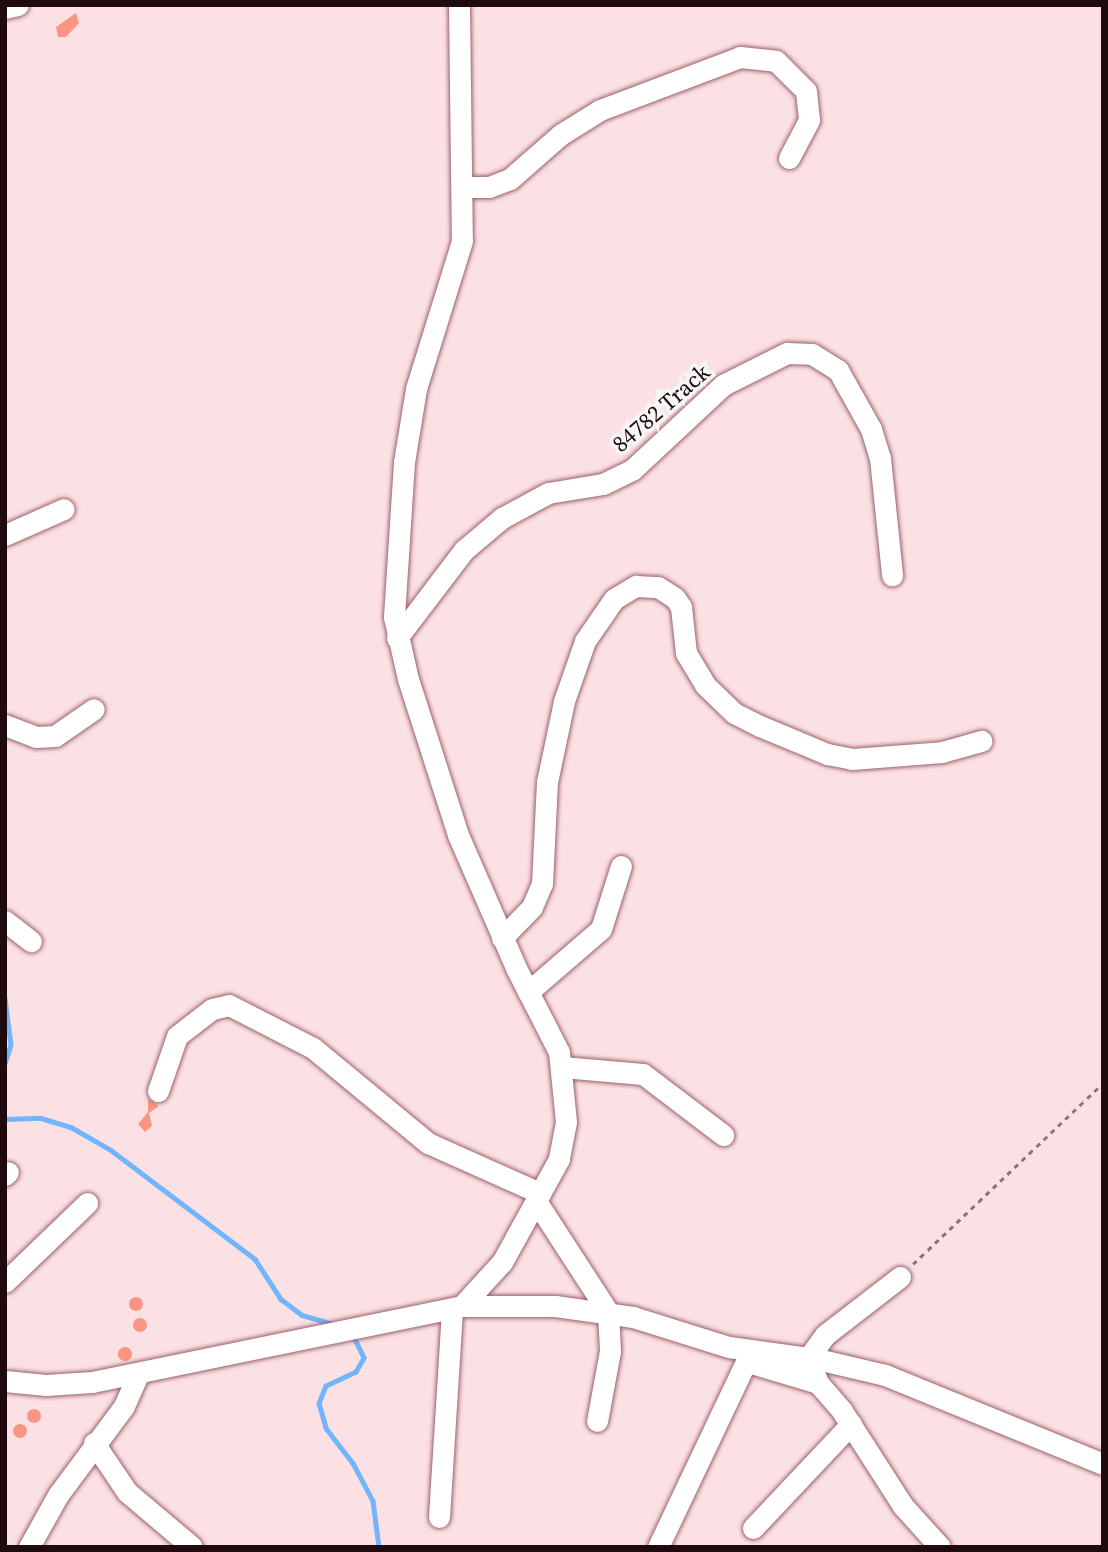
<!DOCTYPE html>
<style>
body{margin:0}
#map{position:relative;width:1108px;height:1552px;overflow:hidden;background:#fce1e4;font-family:"Source Serif 4",serif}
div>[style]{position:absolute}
.stream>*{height:4.5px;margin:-2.25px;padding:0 2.25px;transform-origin:2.25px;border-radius:2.25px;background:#71b5fc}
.building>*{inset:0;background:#fa9583}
.round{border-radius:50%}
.path>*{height:2.5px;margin-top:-1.25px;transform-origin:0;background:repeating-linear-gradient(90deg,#8d7578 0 5px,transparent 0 10px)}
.roads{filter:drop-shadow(0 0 2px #9a6169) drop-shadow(0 0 2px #9a6169)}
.minor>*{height:21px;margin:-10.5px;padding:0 10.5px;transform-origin:10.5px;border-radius:10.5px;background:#fff}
span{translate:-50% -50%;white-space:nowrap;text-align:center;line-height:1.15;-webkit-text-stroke:7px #f6f6f6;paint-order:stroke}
.street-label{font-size:23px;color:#1f0a0d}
.frame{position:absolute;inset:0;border:7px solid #1f0a0d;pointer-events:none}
</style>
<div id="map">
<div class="stream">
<i style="left:5px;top:998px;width:47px;rotate:82.7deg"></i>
<i style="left:11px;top:1045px;width:20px;rotate:108deg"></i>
<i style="left:5px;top:1119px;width:36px;rotate:-2deg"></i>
<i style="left:41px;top:1118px;width:31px;rotate:17deg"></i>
<i style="left:71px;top:1127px;width:46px;rotate:29.9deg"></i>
<i style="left:111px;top:1150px;width:181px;rotate:37.1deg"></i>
<i style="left:255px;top:1259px;width:48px;rotate:57deg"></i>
<i style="left:281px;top:1299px;width:26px;rotate:37deg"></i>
<i style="left:302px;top:1315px;width:32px;rotate:16deg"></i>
<i style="left:353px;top:1335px;width:25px;rotate:64deg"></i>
<i style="left:364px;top:1358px;width:16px;rotate:120deg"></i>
<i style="left:356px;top:1372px;width:33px;rotate:155deg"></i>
<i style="left:326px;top:1386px;width:18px;rotate:112deg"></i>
<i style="left:319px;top:1403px;width:26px;rotate:74deg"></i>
<i style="left:326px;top:1428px;width:44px;rotate:52.4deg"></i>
<i style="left:353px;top:1463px;width:43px;rotate:62.2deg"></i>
<i style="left:373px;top:1501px;width:46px;rotate:82.6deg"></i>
</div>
<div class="building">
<i style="clip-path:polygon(76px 13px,79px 23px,66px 37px,58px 37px,56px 27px)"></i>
<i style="clip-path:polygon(148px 1099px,159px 1106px,149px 1113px,152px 1126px,145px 1132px,138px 1124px,148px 1112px)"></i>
<i class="round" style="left:129px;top:1297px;width:14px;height:14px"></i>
<i class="round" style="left:133px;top:1318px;width:14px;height:14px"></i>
<i class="round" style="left:118px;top:1347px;width:14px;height:14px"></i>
<i class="round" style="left:27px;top:1409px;width:14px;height:14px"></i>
<i class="round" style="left:13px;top:1424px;width:14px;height:14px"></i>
</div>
<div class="path">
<i style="left:913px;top:1264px;width:262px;rotate:-43.6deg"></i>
</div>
<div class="roads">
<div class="minor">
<i style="left:459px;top:5px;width:236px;rotate:89.3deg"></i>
<i style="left:462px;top:241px;width:155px;rotate:107.3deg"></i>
<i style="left:416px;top:389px;width:74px;rotate:99.3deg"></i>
<i style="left:404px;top:462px;width:155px;rotate:93.7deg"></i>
<i style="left:394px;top:617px;width:64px;rotate:77.3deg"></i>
<i style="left:408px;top:679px;width:164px;rotate:72.2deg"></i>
<i style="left:458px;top:835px;width:145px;rotate:66.4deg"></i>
<i style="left:516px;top:968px;width:94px;rotate:62.9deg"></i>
<i style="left:559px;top:1052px;width:70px;rotate:84.3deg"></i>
<i style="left:566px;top:1122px;width:38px;rotate:101deg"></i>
<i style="left:559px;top:1159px;width:89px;rotate:118.9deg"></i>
<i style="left:516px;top:1237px;width:29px;rotate:119deg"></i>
<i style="left:502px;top:1262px;width:59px;rotate:132.3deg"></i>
<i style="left:5px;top:8px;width:13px;rotate:-13deg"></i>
<i style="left:462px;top:187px;width:27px"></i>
<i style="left:489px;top:187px;width:22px;rotate:-21deg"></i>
<i style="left:510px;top:179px;width:67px;rotate:-41.3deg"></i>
<i style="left:560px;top:135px;width:47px;rotate:-32deg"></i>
<i style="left:600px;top:110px;width:150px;rotate:-20.7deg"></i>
<i style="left:740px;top:57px;width:36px;rotate:6deg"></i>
<i style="left:776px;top:61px;width:42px;rotate:45deg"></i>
<i style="left:806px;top:91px;width:29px;rotate:84deg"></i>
<i style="left:809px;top:120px;width:43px;rotate:117.8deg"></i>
<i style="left:5px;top:535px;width:64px;rotate:-23.8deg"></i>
<i style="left:397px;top:638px;width:111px;rotate:-52.7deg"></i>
<i style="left:464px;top:550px;width:50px;rotate:-40.1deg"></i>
<i style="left:502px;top:518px;width:52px;rotate:-28.5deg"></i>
<i style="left:548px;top:493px;width:56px;rotate:-9.3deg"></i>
<i style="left:603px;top:484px;width:32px;rotate:-26deg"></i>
<i style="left:632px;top:470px;width:125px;rotate:-43deg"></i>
<i style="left:723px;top:385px;width:72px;rotate:-26.6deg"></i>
<i style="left:787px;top:353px;width:25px;rotate:2deg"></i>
<i style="left:812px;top:354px;width:31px;rotate:32deg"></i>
<i style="left:838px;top:370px;width:68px;rotate:60.8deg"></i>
<i style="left:871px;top:429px;width:30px;rotate:73deg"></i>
<i style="left:880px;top:458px;width:118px;rotate:84.1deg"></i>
<i style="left:5px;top:725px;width:33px;rotate:21deg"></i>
<i style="left:36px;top:737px;width:19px;rotate:-3deg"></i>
<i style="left:55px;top:736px;width:47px;rotate:-34.7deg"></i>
<i style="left:5px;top:921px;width:33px;rotate:38deg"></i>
<i style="left:502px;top:938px;width:43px;rotate:-45.9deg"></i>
<i style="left:532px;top:907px;width:25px;rotate:-67deg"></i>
<i style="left:542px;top:884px;width:102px;rotate:-87.2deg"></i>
<i style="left:547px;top:782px;width:83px;rotate:-78.1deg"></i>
<i style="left:564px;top:701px;width:64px;rotate:-70.7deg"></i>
<i style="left:585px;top:641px;width:51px;rotate:-55.4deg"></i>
<i style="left:614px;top:599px;width:26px;rotate:-31deg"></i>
<i style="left:636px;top:586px;width:22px;rotate:3deg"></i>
<i style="left:658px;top:587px;width:20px;rotate:33deg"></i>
<i style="left:675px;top:598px;width:11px;rotate:56deg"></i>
<i style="left:681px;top:607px;width:46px;rotate:83.8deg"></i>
<i style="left:686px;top:653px;width:37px;rotate:59deg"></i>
<i style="left:705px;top:685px;width:40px;rotate:44deg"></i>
<i style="left:734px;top:713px;width:29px;rotate:27deg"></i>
<i style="left:760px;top:726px;width:73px;rotate:22.7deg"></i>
<i style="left:827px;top:754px;width:25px;rotate:11deg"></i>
<i style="left:852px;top:759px;width:90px;rotate:-4.4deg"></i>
<i style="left:942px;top:752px;width:41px;rotate:-15.8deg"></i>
<i style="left:528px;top:992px;width:96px;rotate:-40.8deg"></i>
<i style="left:601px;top:929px;width:66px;rotate:-72.4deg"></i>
<i style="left:562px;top:1067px;width:81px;rotate:4.9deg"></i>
<i style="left:643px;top:1074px;width:101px;rotate:37.3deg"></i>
<i style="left:158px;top:1091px;width:58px;rotate:-70.9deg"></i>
<i style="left:177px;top:1036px;width:44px;rotate:-37.6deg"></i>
<i style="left:212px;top:1009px;width:17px;rotate:-13deg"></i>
<i style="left:229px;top:1005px;width:94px;rotate:27.1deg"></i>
<i style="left:313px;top:1048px;width:149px;rotate:39.6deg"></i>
<i style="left:428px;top:1143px;width:123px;rotate:24.1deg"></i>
<i style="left:5px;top:1175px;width:4px;rotate:-45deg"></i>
<i style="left:536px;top:1201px;width:132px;rotate:57deg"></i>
<i style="left:608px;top:1312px;width:39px;rotate:87deg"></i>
<i style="left:610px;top:1351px;width:71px;rotate:100.5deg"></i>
<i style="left:900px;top:1277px;width:95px;rotate:142.3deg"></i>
<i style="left:825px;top:1335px;width:29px;rotate:126deg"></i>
<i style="left:808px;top:1358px;width:27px;rotate:68deg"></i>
<i style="left:818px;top:1383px;width:37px;rotate:49deg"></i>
<i style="left:842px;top:1411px;width:113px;rotate:57.3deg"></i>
<i style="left:903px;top:1506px;width:55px;rotate:47.9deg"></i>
<i style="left:5px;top:1282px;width:114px;rotate:-43.9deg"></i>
<i style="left:748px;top:1362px;width:73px;rotate:16.7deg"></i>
<i style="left:5px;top:1381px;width:41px;rotate:5.6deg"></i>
<i style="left:46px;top:1385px;width:46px;rotate:-3.7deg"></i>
<i style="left:92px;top:1382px;width:378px;rotate:-11.6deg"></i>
<i style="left:462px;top:1306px;width:93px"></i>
<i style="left:555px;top:1306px;width:79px;rotate:8deg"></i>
<i style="left:633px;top:1317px;width:101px;rotate:17.4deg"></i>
<i style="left:729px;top:1347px;width:89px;rotate:7.8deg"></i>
<i style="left:817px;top:1359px;width:70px;rotate:13.2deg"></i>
<i style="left:885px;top:1375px;width:235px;rotate:22.2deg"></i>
<i style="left:94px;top:1443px;width:59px;rotate:56deg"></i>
<i style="left:127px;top:1492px;width:85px;rotate:40.2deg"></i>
<i style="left:439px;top:1517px;width:209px;rotate:-86.4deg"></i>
<i style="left:753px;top:1528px;width:143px;rotate:-46.7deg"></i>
<i style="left:29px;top:1547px;width:60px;rotate:-60.9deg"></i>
<i style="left:58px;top:1495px;width:111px;rotate:-53.4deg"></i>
<i style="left:124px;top:1406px;width:35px;rotate:-66deg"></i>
<i style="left:658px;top:1547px;width:217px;rotate:-64.6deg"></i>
</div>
</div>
<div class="street-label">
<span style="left:661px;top:408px;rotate:-41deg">84782 Track</span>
</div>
<div class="frame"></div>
</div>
